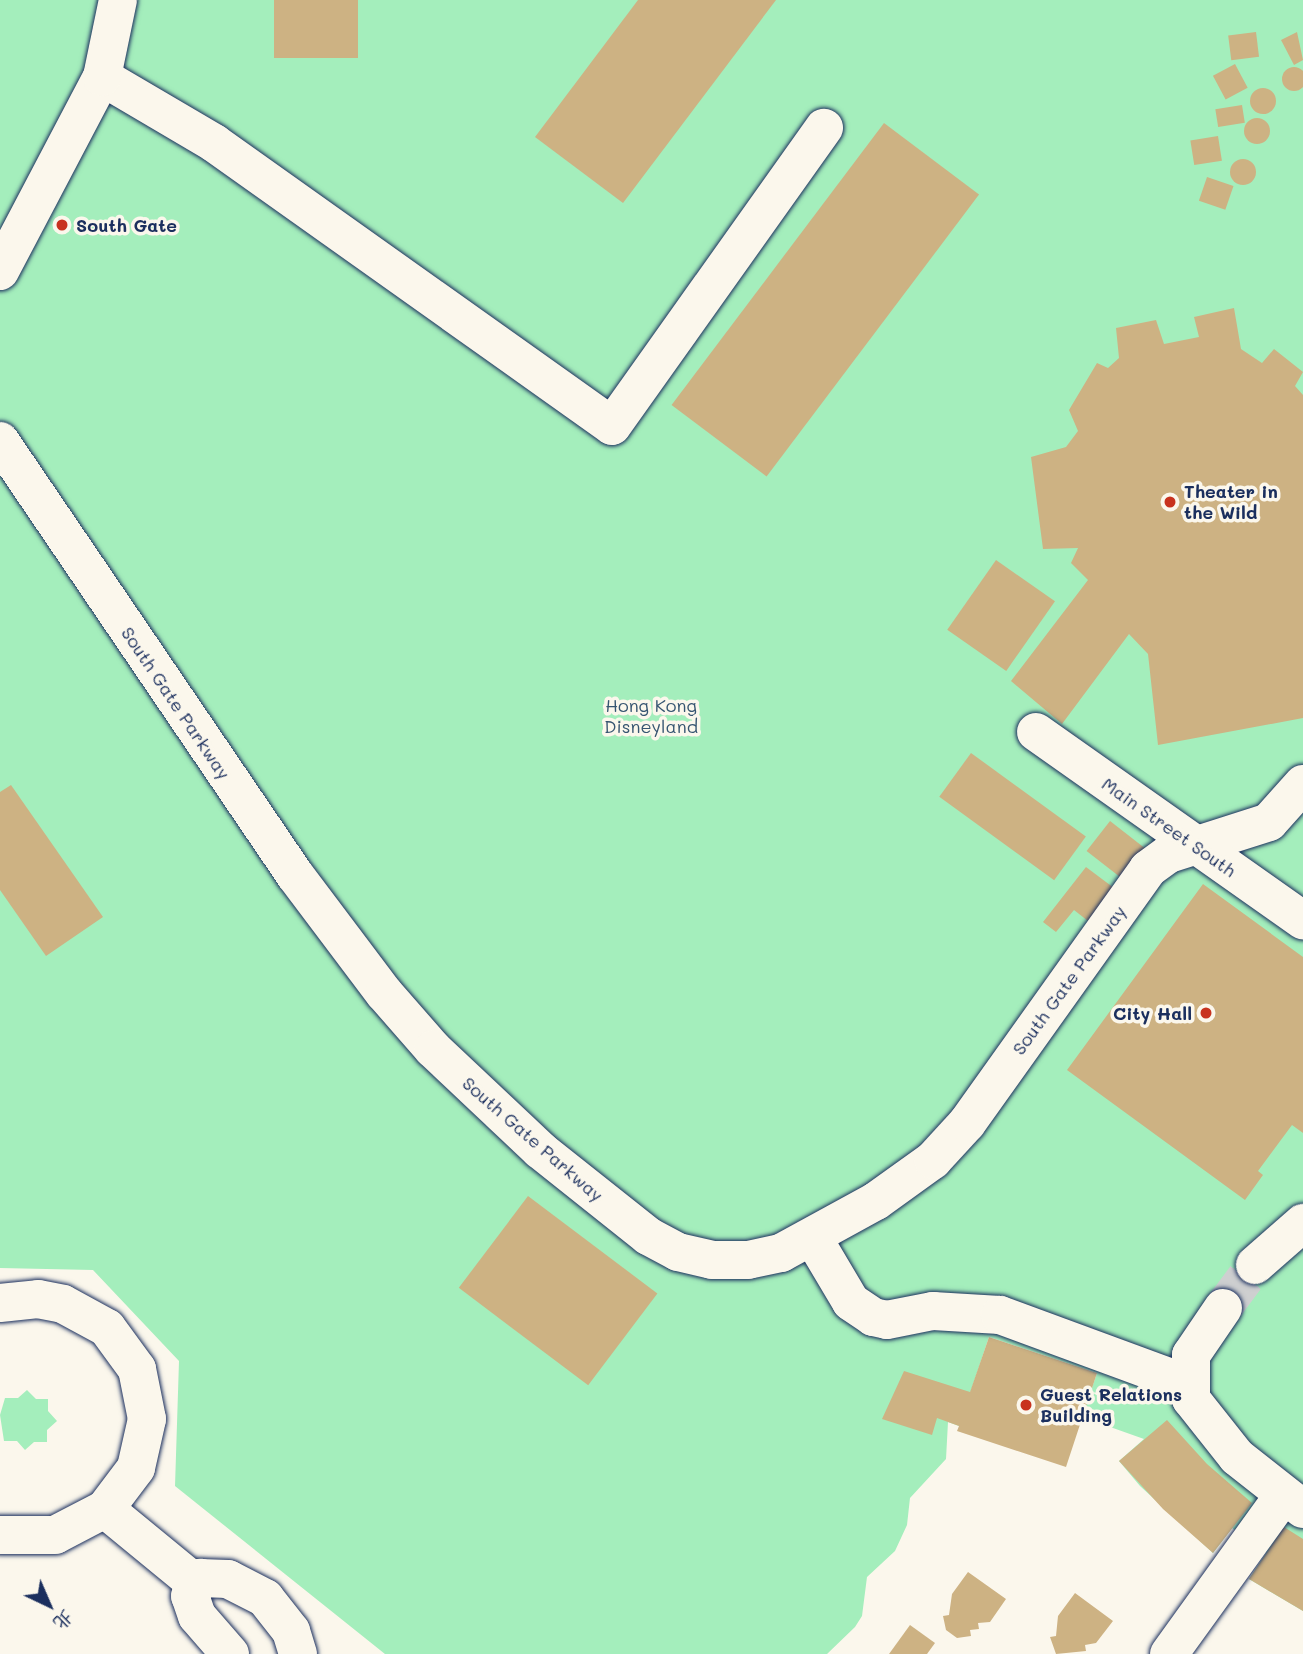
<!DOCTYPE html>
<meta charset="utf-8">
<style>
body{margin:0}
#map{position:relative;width:1303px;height:1654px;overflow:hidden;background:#fbf7ec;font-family:Mali,"LXGW WenKai TC",sans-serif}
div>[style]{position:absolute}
.green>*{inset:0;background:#a4eebc}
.building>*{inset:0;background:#cdb283;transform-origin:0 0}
.round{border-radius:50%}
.minor-tunnel>*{height:38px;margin-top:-19px;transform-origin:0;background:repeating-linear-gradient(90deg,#cecfd0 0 38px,transparent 0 57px)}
.roads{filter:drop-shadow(0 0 2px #1b2f5e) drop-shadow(0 0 2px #1b2f5e)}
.minor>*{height:38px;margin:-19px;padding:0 19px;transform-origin:19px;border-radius:19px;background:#fbf7ec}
.dots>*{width:19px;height:19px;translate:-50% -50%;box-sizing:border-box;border:4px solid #fbf7ec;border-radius:50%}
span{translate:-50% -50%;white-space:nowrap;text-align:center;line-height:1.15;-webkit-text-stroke:7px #fbf7ec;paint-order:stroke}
.poi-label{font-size:18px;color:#1b2f5e;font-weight:700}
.left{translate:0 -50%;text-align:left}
.right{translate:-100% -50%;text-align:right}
.street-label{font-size:18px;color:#1b2f5e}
.park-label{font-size:18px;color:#365571}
.north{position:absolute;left:14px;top:1570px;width:70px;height:70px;-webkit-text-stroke:5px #fbf7ec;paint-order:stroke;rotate:136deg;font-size:19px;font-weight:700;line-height:28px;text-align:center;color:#1b2f5e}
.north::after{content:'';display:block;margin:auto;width:24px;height:32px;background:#1b2f5e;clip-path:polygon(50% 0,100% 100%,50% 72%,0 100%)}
</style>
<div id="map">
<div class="green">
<i style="clip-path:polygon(0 0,1303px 0,1303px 1611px,1249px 1579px,1266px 1553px,1232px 1528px,1213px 1553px,1140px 1486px,1119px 1461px,1144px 1439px,1082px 1417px,1097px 1373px,989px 1337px,959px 1426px,948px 1422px,946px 1459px,910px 1498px,907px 1525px,895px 1551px,867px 1577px,862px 1616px,855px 1627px,827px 1654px,385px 1654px,175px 1486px,179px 1361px,93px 1270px,0 1268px)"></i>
<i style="clip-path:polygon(27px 1390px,36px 1399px,48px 1399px,48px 1411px,57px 1421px,47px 1430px,47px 1442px,34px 1442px,25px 1450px,17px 1441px,4px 1441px,0 1415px,5px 1398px,18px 1398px)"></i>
</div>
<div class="building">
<i style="left:274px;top:0;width:84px;height:58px"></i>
<i style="clip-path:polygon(638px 0,776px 0,623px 203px,535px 137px)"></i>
<i style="left:1256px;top:32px;width:25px;height:28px;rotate:83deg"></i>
<i style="clip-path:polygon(1297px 32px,1303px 60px,1294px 65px,1281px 40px)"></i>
<i style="left:1235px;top:64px;width:27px;height:25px;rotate:62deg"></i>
<i class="round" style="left:1282px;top:67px;width:24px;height:24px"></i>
<i class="round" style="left:1250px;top:88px;width:26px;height:26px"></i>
<i style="left:1242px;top:105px;width:18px;height:27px;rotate:81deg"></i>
<i class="round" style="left:1244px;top:118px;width:26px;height:26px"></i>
<i style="left:884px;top:123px;width:119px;height:353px;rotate:37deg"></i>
<i style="left:1218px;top:136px;width:25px;height:28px;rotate:81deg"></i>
<i class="round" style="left:1230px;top:159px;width:26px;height:26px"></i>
<i style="left:1207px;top:177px;width:28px;height:25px;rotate:19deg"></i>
<i style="clip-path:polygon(1234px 308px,1241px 349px,1262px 363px,1274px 349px,1303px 372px,1295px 386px,1303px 395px,1303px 718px,1158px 745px,1148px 654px,1129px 634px,1062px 724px,1011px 681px,1088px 580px,1071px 563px,1078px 548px,1043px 549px,1031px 457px,1066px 447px,1078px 431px,1069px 410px,1097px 363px,1108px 368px,1119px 358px,1116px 328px,1156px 320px,1164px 344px,1199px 337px,1194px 317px)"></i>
<i style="left:996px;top:560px;width:72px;height:85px;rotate:35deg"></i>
<i style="left:971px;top:753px;width:142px;height:54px;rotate:36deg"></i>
<i style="clip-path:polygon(11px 785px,103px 917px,46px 956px,0 890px,0 792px)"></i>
<i style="left:1110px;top:821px;width:44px;height:38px;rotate:38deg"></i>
<i style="clip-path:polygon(1086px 867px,1114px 888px,1088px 921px,1074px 910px,1056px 932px,1043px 922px)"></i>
<i style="clip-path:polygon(1203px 884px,1303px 957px,1303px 1133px,1292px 1125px,1258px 1171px,1263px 1175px,1245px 1200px,1067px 1070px)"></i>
<i style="left:528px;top:1196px;width:162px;height:115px;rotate:37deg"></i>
<i style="clip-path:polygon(989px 1337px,1097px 1373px,1066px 1467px,957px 1431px,959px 1426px,937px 1418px,932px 1435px,882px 1419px,904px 1371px,970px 1392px)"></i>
<i style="clip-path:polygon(1167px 1420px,1207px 1464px,1252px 1503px,1213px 1553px,1163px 1509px,1119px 1461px)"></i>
<i style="clip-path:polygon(1284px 1527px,1303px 1539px,1303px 1611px,1249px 1579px)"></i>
<i style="clip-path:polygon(968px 1572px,1006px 1599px,990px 1622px,978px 1623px,979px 1629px,970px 1630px,971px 1636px,957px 1638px,946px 1630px,943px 1616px,949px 1615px,952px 1594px)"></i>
<i style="clip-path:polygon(1075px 1593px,1113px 1621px,1096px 1643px,1085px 1645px,1086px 1651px,1056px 1654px,1050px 1637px,1056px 1636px,1058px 1616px)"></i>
<i style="clip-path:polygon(910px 1625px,935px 1643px,927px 1654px,889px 1654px)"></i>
</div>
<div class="minor-tunnel">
<i style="left:1223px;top:1308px;width:54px;rotate:-53.3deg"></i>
</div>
<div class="roads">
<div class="minor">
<i style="left:102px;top:77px;width:130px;rotate:30.5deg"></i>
<i style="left:214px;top:143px;width:488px;rotate:35.4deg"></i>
<i style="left:612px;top:426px;width:366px;rotate:-54.6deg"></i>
<i style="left:0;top:271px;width:219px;rotate:-62.3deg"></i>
<i style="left:102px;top:77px;width:79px;rotate:-78.3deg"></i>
<i style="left:0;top:441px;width:525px;rotate:55.8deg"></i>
<i style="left:295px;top:875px;width:148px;rotate:53deg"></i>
<i style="left:384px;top:993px;width:74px;rotate:48.8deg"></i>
<i style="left:433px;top:1049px;width:147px;rotate:43.3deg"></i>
<i style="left:540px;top:1150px;width:138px;rotate:38.5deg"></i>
<i style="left:648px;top:1236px;width:34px;rotate:28deg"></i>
<i style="left:678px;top:1252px;width:35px;rotate:13deg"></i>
<i style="left:712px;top:1260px;width:36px"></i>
<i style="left:748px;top:1260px;width:34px;rotate:-12deg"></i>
<i style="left:781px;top:1253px;width:108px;rotate:-28.7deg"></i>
<i style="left:876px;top:1201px;width:70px;rotate:-35.7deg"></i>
<i style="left:933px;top:1160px;width:50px;rotate:-47.4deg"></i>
<i style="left:967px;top:1123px;width:312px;rotate:-54.5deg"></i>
<i style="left:1148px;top:869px;width:26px;rotate:-36deg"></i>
<i style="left:1169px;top:854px;width:105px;rotate:-17.7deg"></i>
<i style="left:1269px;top:822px;width:51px;rotate:-48.2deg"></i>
<i style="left:1036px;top:732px;width:327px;rotate:35.2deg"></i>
<i style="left:813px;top:1238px;width:74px;rotate:59.3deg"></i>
<i style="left:851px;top:1302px;width:27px;rotate:34deg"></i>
<i style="left:873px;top:1317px;width:14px;rotate:12deg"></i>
<i style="left:887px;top:1320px;width:47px;rotate:-11.1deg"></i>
<i style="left:933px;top:1311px;width:67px;rotate:3.4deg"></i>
<i style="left:1000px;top:1315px;width:200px;rotate:20.2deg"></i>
<i style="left:1255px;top:1265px;width:64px;rotate:-41.2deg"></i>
<i style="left:0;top:1303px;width:38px;rotate:-6deg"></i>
<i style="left:38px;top:1299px;width:25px;rotate:11deg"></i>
<i style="left:63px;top:1304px;width:50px;rotate:28.6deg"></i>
<i style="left:107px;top:1328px;width:51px;rotate:53.8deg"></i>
<i style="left:137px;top:1369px;width:51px;rotate:78.7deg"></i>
<i style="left:147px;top:1419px;width:50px;rotate:102.7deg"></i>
<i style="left:136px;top:1468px;width:51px;rotate:127.1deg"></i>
<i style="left:105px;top:1509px;width:56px;rotate:152.5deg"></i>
<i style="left:55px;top:1535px;width:55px;rotate:180deg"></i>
<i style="left:1223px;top:1308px;width:57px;rotate:124.2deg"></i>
<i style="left:1191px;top:1355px;width:44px;rotate:90deg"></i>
<i style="left:1191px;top:1399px;width:74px;rotate:51.6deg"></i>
<i style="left:1237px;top:1457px;width:84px;rotate:38.2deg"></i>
<i style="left:105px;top:1509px;width:117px;rotate:39.4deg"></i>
<i style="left:230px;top:1654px;width:50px;rotate:-131deg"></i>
<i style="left:197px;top:1616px;width:21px;rotate:-109deg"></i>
<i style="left:190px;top:1596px;width:21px;rotate:-61deg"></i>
<i style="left:200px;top:1578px;width:28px;rotate:2deg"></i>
<i style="left:228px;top:1579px;width:42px;rotate:27.2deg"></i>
<i style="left:265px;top:1598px;width:42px;rotate:51.8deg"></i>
<i style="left:291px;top:1631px;width:24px;rotate:73deg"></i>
<i style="left:1169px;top:1654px;width:195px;rotate:-54.2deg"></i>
</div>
</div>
<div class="dots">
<i style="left:62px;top:225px;background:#c8321e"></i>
<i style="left:1170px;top:502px;background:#c8321e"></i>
<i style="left:1206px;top:1013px;background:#c8321e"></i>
<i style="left:1026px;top:1405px;background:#c8321e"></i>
</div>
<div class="poi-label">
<span class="left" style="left:76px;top:225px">South Gate</span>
<span class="left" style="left:1184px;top:502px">Theater in<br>the Wild</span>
<span class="right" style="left:1192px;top:1013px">City Hall</span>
<span class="left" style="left:1040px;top:1405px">Guest Relations<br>Building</span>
</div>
<div class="street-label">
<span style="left:176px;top:703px;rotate:56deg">South Gate Parkway</span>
<span style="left:1169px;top:827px;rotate:35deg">Main Street South</span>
<span style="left:1069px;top:980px;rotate:-54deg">South Gate Parkway</span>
<span style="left:533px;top:1139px;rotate:41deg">South Gate Parkway</span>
</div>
<div class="park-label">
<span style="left:651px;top:716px">Hong Kong<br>Disneyland</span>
</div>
<div class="north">北</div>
</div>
